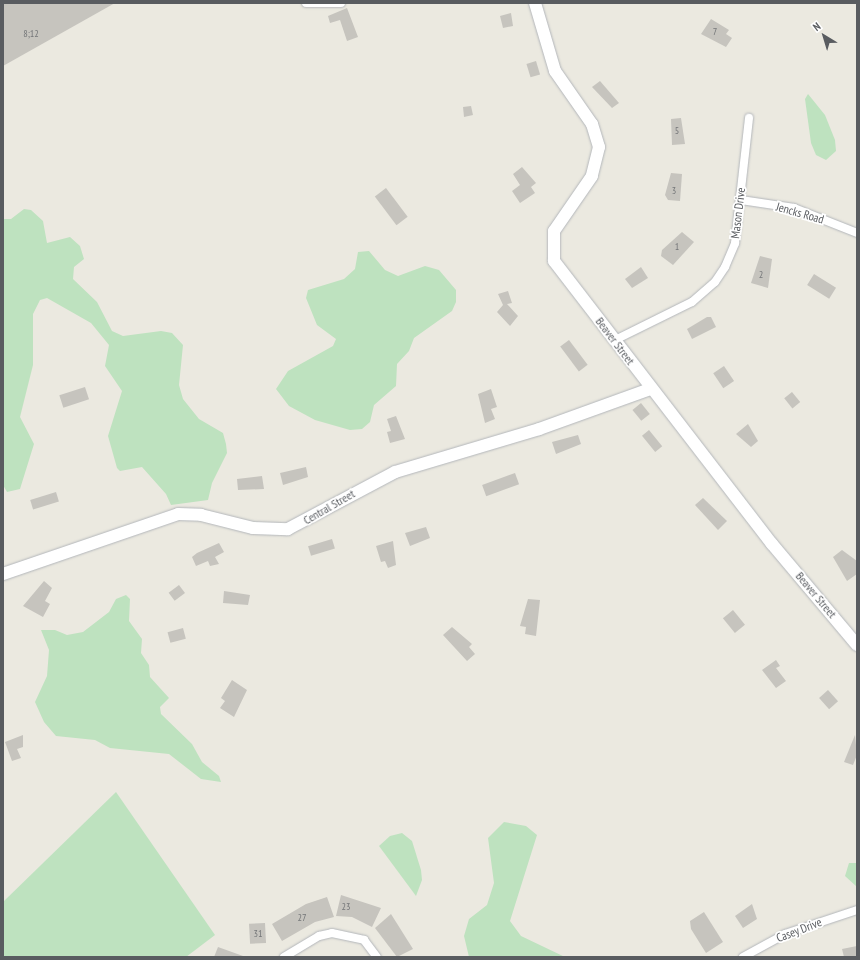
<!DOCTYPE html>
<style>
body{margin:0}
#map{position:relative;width:860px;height:960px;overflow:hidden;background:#ebe9e0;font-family:"PT Sans Narrow",sans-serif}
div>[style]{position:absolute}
.green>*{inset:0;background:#bee2bf}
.building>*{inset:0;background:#c6c4be;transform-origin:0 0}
.roads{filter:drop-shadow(0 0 1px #b3b6ba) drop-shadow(0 0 1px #b3b6ba)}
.street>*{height:8px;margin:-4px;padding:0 4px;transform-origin:4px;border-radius:4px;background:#fff}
.secondary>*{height:12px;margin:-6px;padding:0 6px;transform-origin:6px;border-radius:6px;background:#fff}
span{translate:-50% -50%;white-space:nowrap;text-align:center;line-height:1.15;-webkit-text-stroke:3.5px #fff;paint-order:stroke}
.number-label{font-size:10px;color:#747678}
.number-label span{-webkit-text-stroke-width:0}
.street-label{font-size:12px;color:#595c60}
.frame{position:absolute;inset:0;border:4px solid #595c60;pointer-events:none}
.north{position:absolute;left:804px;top:16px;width:40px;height:40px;-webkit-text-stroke:3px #fff;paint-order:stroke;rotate:322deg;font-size:11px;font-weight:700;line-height:16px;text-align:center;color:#595c60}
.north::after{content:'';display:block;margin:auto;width:14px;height:18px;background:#595c60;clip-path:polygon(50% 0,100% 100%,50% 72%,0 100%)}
</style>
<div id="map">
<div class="green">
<i style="clip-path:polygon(808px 94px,825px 115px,835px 140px,836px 151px,826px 160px,816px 155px,811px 143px,805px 99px)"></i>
<i style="clip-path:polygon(24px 209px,31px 210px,43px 221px,47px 243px,70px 237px,80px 246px,84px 259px,74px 267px,73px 279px,97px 302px,112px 331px,123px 336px,161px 331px,172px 333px,183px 345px,179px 385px,183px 399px,199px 419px,223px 433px,226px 444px,227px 453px,212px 483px,208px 500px,171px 505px,166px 494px,142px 467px,120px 471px,117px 468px,108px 436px,122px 391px,105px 366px,109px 345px,91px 323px,47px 298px,40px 300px,33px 314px,33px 365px,20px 417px,34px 444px,20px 489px,7px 492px,3px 485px,3px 219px,11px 219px)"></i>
<i style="clip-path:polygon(369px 251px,385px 270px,398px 276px,425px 266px,439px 270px,456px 290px,456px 302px,452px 311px,414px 338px,409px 351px,397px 364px,396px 386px,374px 405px,370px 422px,362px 429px,350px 430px,315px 420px,289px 406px,276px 389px,288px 371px,333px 346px,336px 339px,317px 325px,306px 298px,308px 290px,344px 279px,355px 269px,358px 252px)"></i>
<i style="clip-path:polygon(126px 595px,130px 599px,129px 621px,142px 639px,141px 653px,149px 665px,150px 677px,169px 698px,160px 707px,161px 714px,192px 744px,202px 762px,219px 776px,221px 782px,201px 779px,169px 754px,110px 748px,95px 740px,56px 736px,44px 722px,35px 702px,47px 676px,49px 650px,41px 630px,55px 630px,67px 635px,83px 632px,109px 612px,116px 599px)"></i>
<i style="clip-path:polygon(116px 792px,215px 935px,186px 957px,3px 957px,3px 902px)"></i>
<i style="clip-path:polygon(504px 822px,526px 826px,537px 835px,510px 921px,521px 936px,565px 957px,469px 957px,464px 936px,469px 919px,487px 905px,494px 883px,488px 838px)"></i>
<i style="clip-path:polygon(402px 833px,412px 841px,421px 870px,422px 880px,416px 896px,379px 846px,390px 836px)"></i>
<i style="clip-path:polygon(849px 863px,857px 863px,857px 887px,845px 876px)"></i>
</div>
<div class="building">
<i style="clip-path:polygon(3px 3px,115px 3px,3px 66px)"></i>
<i style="clip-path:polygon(347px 8px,358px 37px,347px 41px,340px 20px,330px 23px,328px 16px)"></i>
<i style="clip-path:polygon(511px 13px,513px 26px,503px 28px,500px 16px)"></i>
<i style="clip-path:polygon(711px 19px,729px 30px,726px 34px,732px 38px,726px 47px,701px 34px)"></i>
<i style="left:536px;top:61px;width:14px;height:10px;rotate:73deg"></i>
<i style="clip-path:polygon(600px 81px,619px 103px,612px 108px,592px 87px)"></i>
<i style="clip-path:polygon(471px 106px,473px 115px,464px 117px,463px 107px)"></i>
<i style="clip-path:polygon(681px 118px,685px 144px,672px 145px,671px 119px)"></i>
<i style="clip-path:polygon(522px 167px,536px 183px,531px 187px,535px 193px,520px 203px,512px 191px,520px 185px,513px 174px)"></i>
<i style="clip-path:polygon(671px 173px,682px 174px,680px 201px,668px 200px,665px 195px)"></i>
<i style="left:386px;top:188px;width:36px;height:14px;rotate:53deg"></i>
<i style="clip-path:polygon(682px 232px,694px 242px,673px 265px,661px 256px,662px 250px)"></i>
<i style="clip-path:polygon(760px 256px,772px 259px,768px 288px,751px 283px)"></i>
<i style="clip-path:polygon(641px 267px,648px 278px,632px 288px,625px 279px)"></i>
<i style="left:814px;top:274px;width:26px;height:13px;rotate:32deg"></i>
<i style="clip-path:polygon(508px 291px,512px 303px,507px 304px,518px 316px,510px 326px,497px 312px,503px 305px,498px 294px)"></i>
<i style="clip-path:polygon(707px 317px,711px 317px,716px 327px,692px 339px,687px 329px)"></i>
<i style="left:569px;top:340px;width:31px;height:11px;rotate:53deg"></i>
<i style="left:724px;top:366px;width:18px;height:13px;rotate:56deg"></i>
<i style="left:85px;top:387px;width:13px;height:27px;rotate:72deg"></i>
<i style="clip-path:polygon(491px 389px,497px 407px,491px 409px,495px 419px,485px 423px,478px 394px)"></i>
<i style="left:792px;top:392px;width:13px;height:10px;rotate:51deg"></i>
<i style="left:641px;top:403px;width:14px;height:11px;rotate:51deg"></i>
<i style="clip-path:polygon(396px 416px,405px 439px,390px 443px,387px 432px,391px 431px,387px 419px)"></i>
<i style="clip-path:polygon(748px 424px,758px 441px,751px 447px,736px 434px)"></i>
<i style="left:649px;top:430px;width:21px;height:9px;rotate:51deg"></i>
<i style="clip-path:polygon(578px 435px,581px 444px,556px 454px,552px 442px)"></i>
<i style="clip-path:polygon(306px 467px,308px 477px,283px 485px,280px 473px)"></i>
<i style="left:515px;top:473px;width:12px;height:35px;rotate:70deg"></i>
<i style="clip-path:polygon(262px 476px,264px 489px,238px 490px,237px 479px)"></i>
<i style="left:56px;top:492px;width:10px;height:27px;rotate:73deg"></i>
<i style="clip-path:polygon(703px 498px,727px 521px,718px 530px,695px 505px)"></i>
<i style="clip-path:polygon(426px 527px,430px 538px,410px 546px,405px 533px)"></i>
<i style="left:332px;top:539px;width:10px;height:25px;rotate:73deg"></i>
<i style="clip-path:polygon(393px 541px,396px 565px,388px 568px,385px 561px,381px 562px,376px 546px)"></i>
<i style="clip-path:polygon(219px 543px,224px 552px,215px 557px,219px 564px,210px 566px,208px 561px,196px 566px,192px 557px,197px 553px)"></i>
<i style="clip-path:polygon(842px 550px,857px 561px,857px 574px,847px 581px,833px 557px)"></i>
<i style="clip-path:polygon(44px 581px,52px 588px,45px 601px,50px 604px,43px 617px,23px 606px)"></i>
<i style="left:179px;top:585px;width:10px;height:13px;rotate:53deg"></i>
<i style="clip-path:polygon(224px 591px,250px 595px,248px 605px,223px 603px)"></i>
<i style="clip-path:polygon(528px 599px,540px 600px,536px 636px,525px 634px,526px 627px,520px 626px)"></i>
<i style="left:733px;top:610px;width:19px;height:13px;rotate:51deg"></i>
<i style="clip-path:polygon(452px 627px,472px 644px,469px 647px,475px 654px,467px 661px,443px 635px)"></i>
<i style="left:183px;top:628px;width:11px;height:16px;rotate:75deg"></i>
<i style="clip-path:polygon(776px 660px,780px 666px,776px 668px,786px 681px,776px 688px,762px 670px)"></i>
<i style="clip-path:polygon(232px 680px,247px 690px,234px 717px,220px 708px,225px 701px,221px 698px)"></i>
<i style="left:828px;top:690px;width:15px;height:12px;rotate:48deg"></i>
<i style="clip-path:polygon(23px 735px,23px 747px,17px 749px,21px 758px,12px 761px,5px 742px)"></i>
<i style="clip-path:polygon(855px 735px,857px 755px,853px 765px,844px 762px)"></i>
<i style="clip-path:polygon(341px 895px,381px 908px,372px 927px,352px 917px,336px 916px)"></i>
<i style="clip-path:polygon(327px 897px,334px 917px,315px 922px,282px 941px,272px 924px,306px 904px)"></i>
<i style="clip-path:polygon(752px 904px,757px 919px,743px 928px,735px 916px)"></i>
<i style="clip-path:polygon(704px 912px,723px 942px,706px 953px,691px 929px,690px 921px)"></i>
<i style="clip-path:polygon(391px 914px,413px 949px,397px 957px,375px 928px)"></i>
<i style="left:265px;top:923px;width:20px;height:16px;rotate:87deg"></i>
<i style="clip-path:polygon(857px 946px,857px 957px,844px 957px,842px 949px)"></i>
<i style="clip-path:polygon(218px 947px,243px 956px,243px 957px,214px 957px)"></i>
</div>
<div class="roads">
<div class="street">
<i style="left:306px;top:3px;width:35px"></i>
<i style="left:741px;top:200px;width:54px;rotate:8.6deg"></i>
<i style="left:794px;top:208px;width:68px;rotate:21.6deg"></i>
<i style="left:615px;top:340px;width:86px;rotate:-26.3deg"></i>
<i style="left:692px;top:302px;width:30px;rotate:-41deg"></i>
<i style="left:715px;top:282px;width:18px;rotate:-56deg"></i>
<i style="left:725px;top:267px;width:26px;rotate:-67deg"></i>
<i style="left:735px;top:243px;width:126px;rotate:-83.6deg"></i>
<i style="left:284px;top:957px;width:41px;rotate:-31deg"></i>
<i style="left:319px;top:936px;width:13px;rotate:-13deg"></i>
<i style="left:332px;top:933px;width:33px;rotate:12deg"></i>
<i style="left:364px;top:940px;width:21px;rotate:53deg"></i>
<i style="left:743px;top:957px;width:48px;rotate:-28.7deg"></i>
<i style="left:785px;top:934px;width:76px;rotate:-18.4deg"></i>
</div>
<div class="secondary">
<i style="left:535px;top:3px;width:71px;rotate:73.6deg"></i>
<i style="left:555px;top:71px;width:65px;rotate:55.1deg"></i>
<i style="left:592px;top:124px;width:24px;rotate:73deg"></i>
<i style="left:599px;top:147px;width:30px;rotate:104deg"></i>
<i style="left:592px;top:176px;width:67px;rotate:124.6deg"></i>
<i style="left:554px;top:231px;width:30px;rotate:90deg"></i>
<i style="left:554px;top:261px;width:357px;rotate:52.4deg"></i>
<i style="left:772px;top:544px;width:132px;rotate:49.9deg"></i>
<i style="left:3px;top:574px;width:185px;rotate:-18.9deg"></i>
<i style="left:178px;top:514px;width:23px;rotate:2deg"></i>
<i style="left:201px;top:515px;width:54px;rotate:14deg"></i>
<i style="left:253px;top:528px;width:35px;rotate:2deg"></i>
<i style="left:288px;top:529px;width:121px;rotate:-28deg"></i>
<i style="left:395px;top:472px;width:150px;rotate:-16.6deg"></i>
<i style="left:539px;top:429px;width:118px;rotate:-19.8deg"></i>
</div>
</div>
<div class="number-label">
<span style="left:715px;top:32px">7</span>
<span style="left:31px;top:34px">8;12</span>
<span style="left:677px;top:131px">5</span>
<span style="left:674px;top:191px">3</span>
<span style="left:677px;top:247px">1</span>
<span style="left:761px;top:275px">2</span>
<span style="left:346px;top:907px">23</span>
<span style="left:302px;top:918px">27</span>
<span style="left:258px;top:934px">31</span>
</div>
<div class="street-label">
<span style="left:738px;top:213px;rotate:-83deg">Mason Drive</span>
<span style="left:800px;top:213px;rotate:16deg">Jencks Road</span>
<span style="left:615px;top:341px;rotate:53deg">Beaver Street</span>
<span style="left:329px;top:507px;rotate:-30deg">Central Street</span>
<span style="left:816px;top:595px;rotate:50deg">Beaver Street</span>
<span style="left:799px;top:930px;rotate:-21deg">Casey Drive</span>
</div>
<div class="frame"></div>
<div class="north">N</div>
</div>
